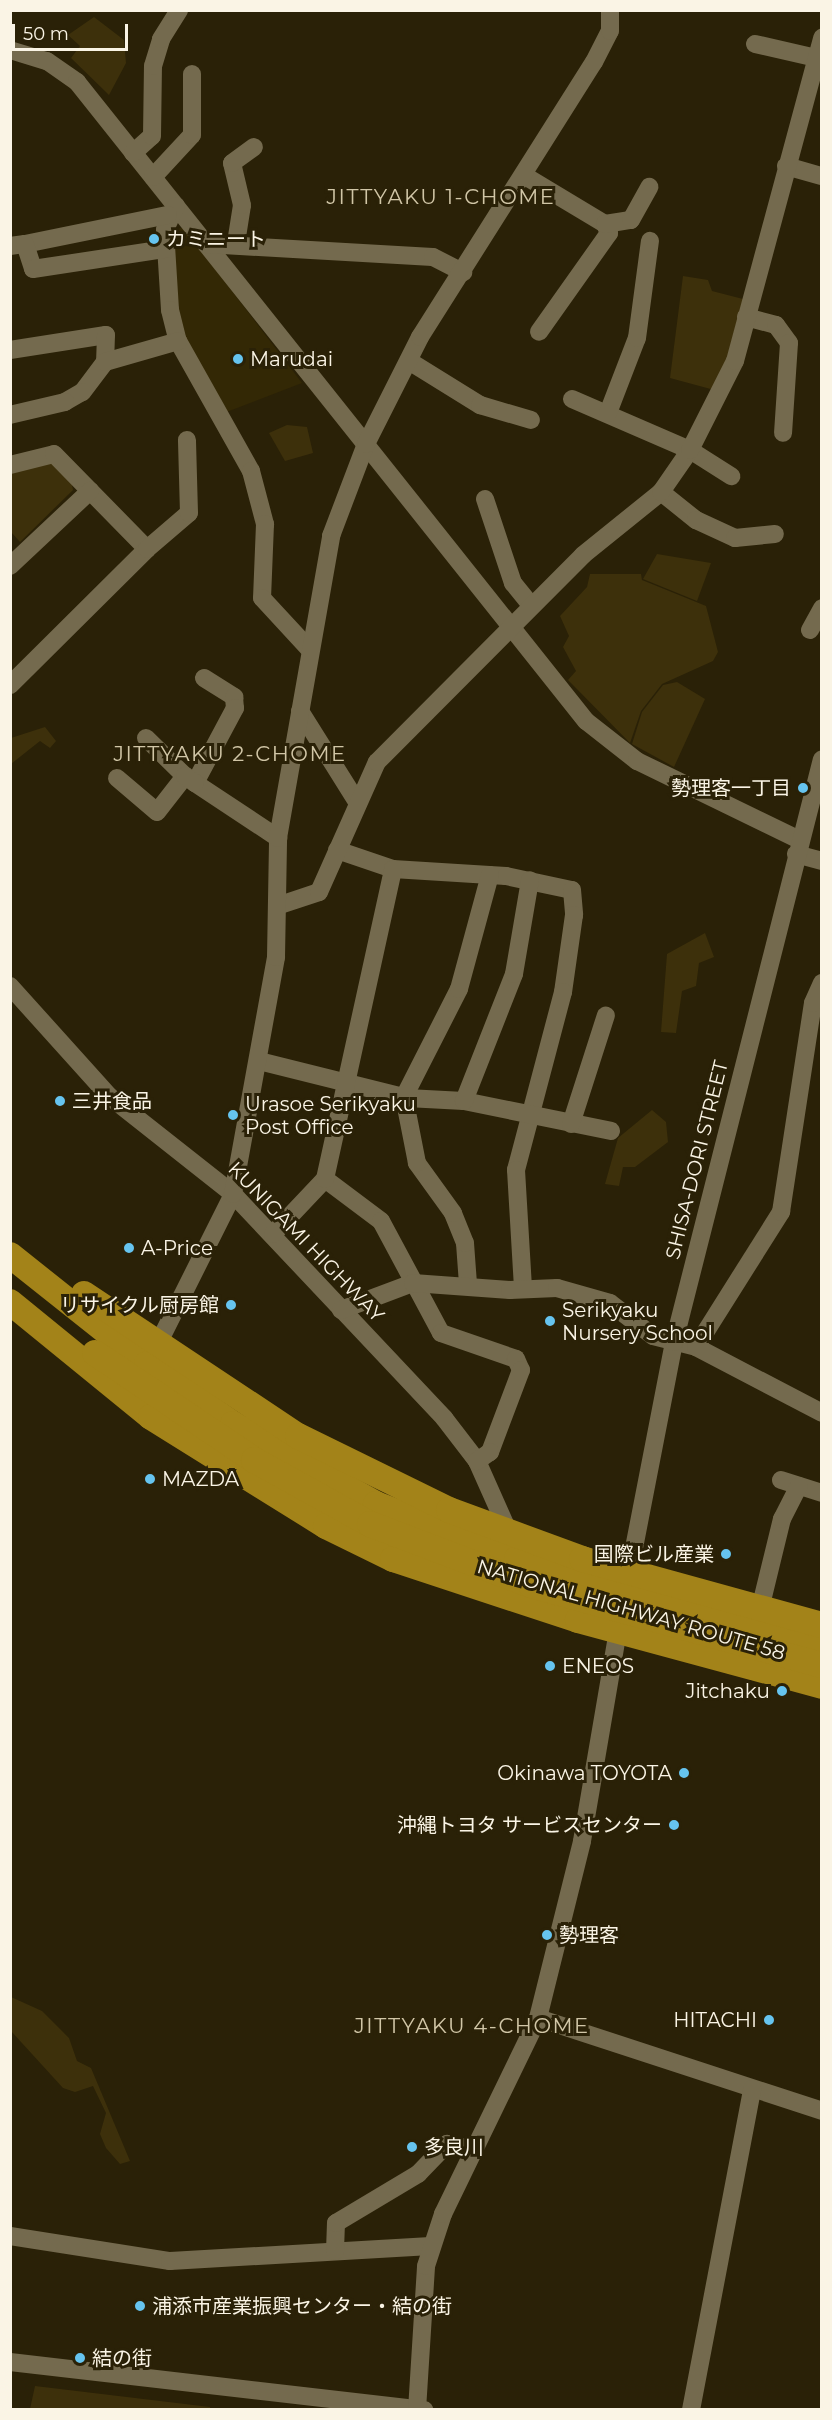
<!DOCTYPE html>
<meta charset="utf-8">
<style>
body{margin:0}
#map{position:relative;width:832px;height:2420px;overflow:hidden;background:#2a2107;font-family:Montserrat,"Noto Sans JP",sans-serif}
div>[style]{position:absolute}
.built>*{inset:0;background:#332805}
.green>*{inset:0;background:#3d300b}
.minor>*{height:18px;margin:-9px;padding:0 9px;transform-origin:9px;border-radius:9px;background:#746a4e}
.highway>*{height:26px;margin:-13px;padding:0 13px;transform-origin:13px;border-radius:13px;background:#a38319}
.dots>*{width:16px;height:16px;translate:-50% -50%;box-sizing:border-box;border:3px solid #2a2107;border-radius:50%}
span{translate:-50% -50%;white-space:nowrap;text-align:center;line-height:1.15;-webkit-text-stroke:6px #2a2107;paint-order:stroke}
.poi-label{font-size:20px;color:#faf4e5}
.left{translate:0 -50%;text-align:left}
.right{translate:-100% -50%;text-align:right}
.street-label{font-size:20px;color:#faf4e5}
.neighbourhood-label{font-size:21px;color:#d1c6a7;letter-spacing:1.5px}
.frame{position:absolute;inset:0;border:12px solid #faf4e5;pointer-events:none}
.scale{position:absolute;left:12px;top:24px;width:116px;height:27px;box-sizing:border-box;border:3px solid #faf4e5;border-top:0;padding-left:8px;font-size:18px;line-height:21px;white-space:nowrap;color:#faf4e5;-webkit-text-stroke:4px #2a2107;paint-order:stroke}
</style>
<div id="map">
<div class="built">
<i style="clip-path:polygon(171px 228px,184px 228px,302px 383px,224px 413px,182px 339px)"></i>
</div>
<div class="green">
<i style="clip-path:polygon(94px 17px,124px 40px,126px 63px,109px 95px,71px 58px,80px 46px,68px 35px)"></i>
<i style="clip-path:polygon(683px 276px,708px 280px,712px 291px,743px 299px,718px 391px,670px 378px)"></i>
<i style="clip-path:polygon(287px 425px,307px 427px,313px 453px,285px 461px,269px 433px)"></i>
<i style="clip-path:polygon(46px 462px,57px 464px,71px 480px,73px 490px,20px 542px,11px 532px,11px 474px)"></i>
<i style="clip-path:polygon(657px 554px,711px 563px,697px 601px,643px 579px)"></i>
<i style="clip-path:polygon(590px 574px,641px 574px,642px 580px,706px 606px,718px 652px,713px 661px,662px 684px,641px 711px,630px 743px,568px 680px,576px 671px,563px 647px,569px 636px,560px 616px,587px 587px)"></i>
<i style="clip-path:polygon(677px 682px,705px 699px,674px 767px,632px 744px,642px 712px,663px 685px)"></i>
<i style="clip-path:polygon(45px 727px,56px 741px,50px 748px,40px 741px,11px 764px,11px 738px)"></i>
<i style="clip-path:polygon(705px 933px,714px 957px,699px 963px,696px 986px,682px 991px,676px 1033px,661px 1032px,667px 954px)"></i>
<i style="clip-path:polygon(652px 1110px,666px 1122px,668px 1142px,635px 1167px,623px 1167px,619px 1186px,605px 1184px,618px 1138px)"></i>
<i style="clip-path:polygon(11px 1997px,42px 2011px,69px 2038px,77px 2061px,91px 2068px,130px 2161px,120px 2164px,106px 2148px,100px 2134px,106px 2113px,93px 2086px,75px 2092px,63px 2088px,11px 2031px)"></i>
<i style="clip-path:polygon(35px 2386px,210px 2407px,210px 2409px,30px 2409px)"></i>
</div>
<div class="minor">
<i style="left:755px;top:44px;width:63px;rotate:12.9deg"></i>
<i style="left:10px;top:50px;width:39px;rotate:17deg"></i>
<i style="left:47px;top:61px;width:37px;rotate:35deg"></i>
<i style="left:77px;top:82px;width:817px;rotate:51.46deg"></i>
<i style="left:586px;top:721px;width:65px;rotate:38.1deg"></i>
<i style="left:637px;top:761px;width:181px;rotate:25.9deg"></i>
<i style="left:133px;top:153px;width:25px;rotate:-42deg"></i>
<i style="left:152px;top:136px;width:70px;rotate:-89.2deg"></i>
<i style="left:153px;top:66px;width:28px;rotate:-73deg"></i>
<i style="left:161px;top:39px;width:34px;rotate:-58deg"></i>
<i style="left:786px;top:166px;width:37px;rotate:16deg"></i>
<i style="left:525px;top:176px;width:93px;rotate:31deg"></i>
<i style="left:605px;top:224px;width:10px;rotate:66deg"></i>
<i style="left:609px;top:233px;width:121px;rotate:125.3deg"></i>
<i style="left:153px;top:177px;width:57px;rotate:-47.1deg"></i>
<i style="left:192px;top:135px;width:61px;rotate:-90deg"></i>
<i style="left:176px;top:206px;width:26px;rotate:115deg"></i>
<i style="left:165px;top:230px;width:80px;rotate:86.4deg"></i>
<i style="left:170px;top:310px;width:32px;rotate:76deg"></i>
<i style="left:178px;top:341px;width:149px;rotate:60.7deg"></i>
<i style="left:251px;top:471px;width:55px;rotate:75.2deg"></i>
<i style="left:265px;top:524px;width:74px;rotate:92.3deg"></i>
<i style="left:262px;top:598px;width:69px;rotate:47.3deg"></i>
<i style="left:605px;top:224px;width:26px;rotate:-9deg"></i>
<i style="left:631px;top:220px;width:38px;rotate:-61deg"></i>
<i style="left:236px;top:243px;width:38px;rotate:-81deg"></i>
<i style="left:242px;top:205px;width:43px;rotate:-103.4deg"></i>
<i style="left:232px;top:163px;width:27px;rotate:-36deg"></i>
<i style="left:25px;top:244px;width:146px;rotate:-11.5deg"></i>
<i style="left:206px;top:244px;width:227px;rotate:3.3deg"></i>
<i style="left:433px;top:257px;width:34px;rotate:27deg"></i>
<i style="left:10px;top:246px;width:15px;rotate:-8deg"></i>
<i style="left:25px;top:244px;width:26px;rotate:72deg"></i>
<i style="left:33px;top:269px;width:134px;rotate:-8.6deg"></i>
<i style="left:746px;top:317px;width:31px;rotate:15deg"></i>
<i style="left:776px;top:325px;width:22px;rotate:54deg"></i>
<i style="left:789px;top:343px;width:90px;rotate:93.8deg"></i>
<i style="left:10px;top:350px;width:97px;rotate:-8.9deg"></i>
<i style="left:106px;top:335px;width:27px;rotate:92deg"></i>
<i style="left:105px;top:362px;width:38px;rotate:127deg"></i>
<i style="left:82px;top:392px;width:20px;rotate:150deg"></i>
<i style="left:65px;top:402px;width:57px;rotate:166.7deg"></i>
<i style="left:409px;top:361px;width:84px;rotate:31.8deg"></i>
<i style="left:480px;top:405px;width:53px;rotate:16.4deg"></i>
<i style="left:105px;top:362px;width:76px;rotate:-16deg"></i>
<i style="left:572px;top:399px;width:129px;rotate:23.4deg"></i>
<i style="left:690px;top:450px;width:49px;rotate:32.4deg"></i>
<i style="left:608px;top:413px;width:80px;rotate:-68.9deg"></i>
<i style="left:637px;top:338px;width:98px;rotate:-82.4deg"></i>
<i style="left:10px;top:465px;width:45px;rotate:-14deg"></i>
<i style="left:54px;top:454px;width:133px;rotate:45.6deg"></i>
<i style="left:147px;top:549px;width:193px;rotate:135.2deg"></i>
<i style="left:661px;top:492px;width:45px;rotate:38.7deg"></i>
<i style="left:696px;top:520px;width:43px;rotate:24.8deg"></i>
<i style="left:735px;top:538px;width:40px;rotate:-5.7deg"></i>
<i style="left:485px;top:499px;width:89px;rotate:71.6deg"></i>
<i style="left:513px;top:583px;width:28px;rotate:51deg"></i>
<i style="left:147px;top:549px;width:55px;rotate:-40.6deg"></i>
<i style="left:189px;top:513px;width:73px;rotate:-91.6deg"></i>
<i style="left:10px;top:566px;width:110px;rotate:-43.2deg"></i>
<i style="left:810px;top:630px;width:25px;rotate:-61deg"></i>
<i style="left:204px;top:678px;width:36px;rotate:32deg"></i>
<i style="left:234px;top:697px;width:11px;rotate:85deg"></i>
<i style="left:235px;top:708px;width:85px;rotate:118.1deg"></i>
<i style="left:195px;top:783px;width:100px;rotate:33.5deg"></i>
<i style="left:300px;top:711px;width:107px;rotate:57.9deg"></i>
<i style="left:146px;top:738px;width:54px;rotate:44.3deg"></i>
<i style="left:117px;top:778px;width:52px;rotate:40.4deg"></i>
<i style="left:157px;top:812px;width:46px;rotate:-52.1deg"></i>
<i style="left:185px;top:776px;width:12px;rotate:35deg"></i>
<i style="left:337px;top:850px;width:59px;rotate:18.7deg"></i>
<i style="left:393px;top:869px;width:113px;rotate:3.5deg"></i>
<i style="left:506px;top:876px;width:67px;rotate:12deg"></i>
<i style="left:572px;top:890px;width:25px;rotate:85deg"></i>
<i style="left:574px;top:915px;width:78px;rotate:98.1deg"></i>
<i style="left:563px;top:992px;width:184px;rotate:104.8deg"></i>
<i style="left:516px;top:1170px;width:119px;rotate:86.6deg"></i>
<i style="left:796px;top:854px;width:27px;rotate:15deg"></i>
<i style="left:277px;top:906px;width:44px;rotate:-18.4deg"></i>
<i style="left:319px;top:892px;width:142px;rotate:-66deg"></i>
<i style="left:377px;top:762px;width:292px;rotate:-45.1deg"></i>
<i style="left:583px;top:555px;width:100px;rotate:-38.9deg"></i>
<i style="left:661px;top:492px;width:51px;rotate:-55.4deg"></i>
<i style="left:690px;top:450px;width:100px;rotate:-63.2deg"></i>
<i style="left:735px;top:361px;width:335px;rotate:-74.9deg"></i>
<i style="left:10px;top:986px;width:148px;rotate:48deg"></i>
<i style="left:109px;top:1096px;width:158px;rotate:38.3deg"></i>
<i style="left:233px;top:1194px;width:308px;rotate:46.7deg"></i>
<i style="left:444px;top:1418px;width:54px;rotate:52.5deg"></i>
<i style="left:477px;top:1461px;width:79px;rotate:66deg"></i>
<i style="left:259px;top:1061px;width:153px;rotate:14deg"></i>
<i style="left:407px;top:1098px;width:57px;rotate:3deg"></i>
<i style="left:464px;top:1101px;width:150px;rotate:11.5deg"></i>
<i style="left:464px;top:1101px;width:136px;rotate:-68.5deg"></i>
<i style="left:514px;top:974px;width:95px;rotate:-80.3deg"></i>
<i style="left:571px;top:1124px;width:114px;rotate:-72.2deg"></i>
<i style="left:325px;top:1179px;width:70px;rotate:36.9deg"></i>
<i style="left:381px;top:1221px;width:127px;rotate:61.8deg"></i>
<i style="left:441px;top:1333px;width:79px;rotate:19.1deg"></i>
<i style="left:516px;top:1359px;width:12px;rotate:66deg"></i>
<i style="left:521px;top:1370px;width:88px;rotate:110.7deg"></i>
<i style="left:490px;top:1452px;width:16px;rotate:145deg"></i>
<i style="left:273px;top:1234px;width:76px;rotate:-46.6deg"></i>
<i style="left:325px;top:1179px;width:317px;rotate:-77.6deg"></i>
<i style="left:468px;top:1284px;width:41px;rotate:-94.2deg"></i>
<i style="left:465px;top:1243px;width:32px;rotate:-112deg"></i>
<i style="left:453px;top:1213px;width:62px;rotate:-125.8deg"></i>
<i style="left:417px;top:1163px;width:67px;rotate:-101.1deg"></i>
<i style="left:404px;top:1097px;width:121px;rotate:-63deg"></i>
<i style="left:459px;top:989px;width:118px;rotate:-74.8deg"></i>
<i style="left:341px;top:1310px;width:77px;rotate:-20.6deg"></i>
<i style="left:413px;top:1283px;width:97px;rotate:4.1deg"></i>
<i style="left:510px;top:1290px;width:47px;rotate:-2.4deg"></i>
<i style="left:557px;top:1288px;width:55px;rotate:15.8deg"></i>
<i style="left:610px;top:1303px;width:54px;rotate:37.5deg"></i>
<i style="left:653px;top:1336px;width:44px;rotate:14.3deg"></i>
<i style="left:696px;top:1347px;width:160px;rotate:-57.8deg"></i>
<i style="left:781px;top:1212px;width:211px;rotate:-81.3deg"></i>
<i style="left:813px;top:1003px;width:22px;rotate:-66deg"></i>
<i style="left:157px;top:1346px;width:170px;rotate:-63.4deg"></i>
<i style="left:233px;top:1194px;width:241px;rotate:-79.7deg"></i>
<i style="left:276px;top:957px;width:119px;rotate:-89deg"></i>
<i style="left:278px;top:838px;width:307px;rotate:-80deg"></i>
<i style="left:331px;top:536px;width:98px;rotate:-69.2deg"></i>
<i style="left:366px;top:444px;width:120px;rotate:-63.2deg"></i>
<i style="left:420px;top:337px;width:325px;rotate:-57.7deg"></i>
<i style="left:594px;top:62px;width:35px;rotate:-63deg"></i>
<i style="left:610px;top:31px;width:21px;rotate:-90deg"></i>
<i style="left:696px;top:1347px;width:142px;rotate:27.6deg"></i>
<i style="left:781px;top:1480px;width:43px;rotate:17.6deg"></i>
<i style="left:627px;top:1584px;width:247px;rotate:-79deg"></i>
<i style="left:674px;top:1342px;width:601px;rotate:-75.76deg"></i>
<i style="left:760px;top:1609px;width:93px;rotate:-76.3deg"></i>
<i style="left:782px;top:1519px;width:37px;rotate:-63deg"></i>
<i style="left:538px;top:2018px;width:299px;rotate:18.1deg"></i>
<i style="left:10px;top:2236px;width:162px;rotate:8.9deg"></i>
<i style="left:170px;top:2261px;width:261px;rotate:-3.3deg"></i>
<i style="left:335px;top:2251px;width:28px;rotate:-88deg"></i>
<i style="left:336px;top:2223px;width:96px;rotate:-30.9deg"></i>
<i style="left:418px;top:2174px;width:42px;rotate:-46deg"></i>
<i style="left:447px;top:2144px;width:26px;rotate:11deg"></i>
<i style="left:10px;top:2362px;width:417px;rotate:6.6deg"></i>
<i style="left:417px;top:2410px;width:144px;rotate:-86.4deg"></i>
<i style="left:426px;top:2266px;width:55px;rotate:-71.9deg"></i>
<i style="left:443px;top:2214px;width:218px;rotate:-64.1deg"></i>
<i style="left:538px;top:2018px;width:182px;rotate:-76deg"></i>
<i style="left:582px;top:1841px;width:225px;rotate:-80.3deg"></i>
<i style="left:691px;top:2410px;width:327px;rotate:-79.2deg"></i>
</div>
<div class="highway">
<i style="left:10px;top:1255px;width:175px;rotate:38.5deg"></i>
<i style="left:147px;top:1364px;width:105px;rotate:34.9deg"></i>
<i style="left:233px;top:1424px;width:164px;rotate:29.2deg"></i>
<i style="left:376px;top:1504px;width:151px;rotate:21.3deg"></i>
<i style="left:517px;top:1559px;width:317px;rotate:15.7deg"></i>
<i style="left:84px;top:1294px;width:257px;rotate:33.6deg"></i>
<i style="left:298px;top:1436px;width:168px;rotate:26.1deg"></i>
<i style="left:449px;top:1510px;width:142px;rotate:20.2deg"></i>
<i style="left:582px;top:1559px;width:249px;rotate:15.4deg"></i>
<i style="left:10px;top:1302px;width:182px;rotate:39.2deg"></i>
<i style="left:151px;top:1417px;width:206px;rotate:31.9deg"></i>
<i style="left:326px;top:1526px;width:75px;rotate:26.2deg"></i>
<i style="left:393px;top:1559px;width:195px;rotate:18.2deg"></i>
<i style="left:578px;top:1620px;width:253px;rotate:15.1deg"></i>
<i style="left:95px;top:1353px;width:192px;rotate:33.9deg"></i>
<i style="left:254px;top:1460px;width:132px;rotate:28.9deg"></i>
<i style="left:370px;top:1524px;width:172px;rotate:20.8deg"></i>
<i style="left:531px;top:1585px;width:302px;rotate:15.4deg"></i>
</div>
<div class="dots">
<i style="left:154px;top:239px;background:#66c4ef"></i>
<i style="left:238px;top:359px;background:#66c4ef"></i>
<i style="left:803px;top:788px;background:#66c4ef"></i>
<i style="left:60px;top:1101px;background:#66c4ef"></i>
<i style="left:233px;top:1115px;background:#66c4ef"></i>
<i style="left:129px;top:1248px;background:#66c4ef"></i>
<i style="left:231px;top:1305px;background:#66c4ef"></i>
<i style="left:550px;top:1321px;background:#66c4ef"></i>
<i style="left:150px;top:1479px;background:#66c4ef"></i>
<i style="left:726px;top:1554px;background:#66c4ef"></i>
<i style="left:550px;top:1666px;background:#66c4ef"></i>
<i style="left:782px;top:1691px;background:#66c4ef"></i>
<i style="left:684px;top:1773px;background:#66c4ef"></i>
<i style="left:674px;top:1825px;background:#66c4ef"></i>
<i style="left:547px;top:1935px;background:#66c4ef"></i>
<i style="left:769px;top:2020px;background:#66c4ef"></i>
<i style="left:412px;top:2147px;background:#66c4ef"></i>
<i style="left:140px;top:2306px;background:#66c4ef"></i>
<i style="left:80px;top:2358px;background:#66c4ef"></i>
</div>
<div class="poi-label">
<span class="left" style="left:166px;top:239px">カミニート</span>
<span class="left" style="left:250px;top:359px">Marudai</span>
<span class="right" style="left:791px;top:788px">勢理客一丁目</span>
<span class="left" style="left:72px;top:1101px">三井食品</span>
<span class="left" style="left:245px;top:1116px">Urasoe Serikyaku<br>Post Office</span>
<span class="left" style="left:141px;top:1248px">A-Price</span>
<span class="right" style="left:219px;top:1305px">リサイクル厨房館</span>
<span class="left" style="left:562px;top:1322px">Serikyaku<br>Nursery School</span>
<span class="left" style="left:162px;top:1479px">MAZDA</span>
<span class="right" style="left:714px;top:1554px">国際ビル産業</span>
<span class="left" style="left:562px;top:1666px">ENEOS</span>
<span class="right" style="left:770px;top:1691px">Jitchaku</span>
<span class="right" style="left:672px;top:1773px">Okinawa TOYOTA</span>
<span class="right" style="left:662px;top:1825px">沖縄トヨタ サービスセンター</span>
<span class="left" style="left:559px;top:1935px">勢理客</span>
<span class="right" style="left:757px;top:2020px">HITACHI</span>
<span class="left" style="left:424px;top:2147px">多良川</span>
<span class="left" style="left:152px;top:2306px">浦添市産業振興センター・結の街</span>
<span class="left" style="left:92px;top:2358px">結の街</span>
</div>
<div class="street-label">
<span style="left:697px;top:1160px;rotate:-76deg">SHISA-DORI STREET</span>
<span style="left:306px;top:1242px;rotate:46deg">KUNIGAMI HIGHWAY</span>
<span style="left:631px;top:1610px;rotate:16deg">NATIONAL HIGHWAY ROUTE 58</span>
</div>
<div class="neighbourhood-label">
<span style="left:441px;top:197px">JITTYAKU 1-CHOME</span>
<span style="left:230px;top:754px">JITTYAKU 2-CHOME</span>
<span style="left:472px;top:2026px">JITTYAKU 4-CHOME</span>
</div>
<div class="frame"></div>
<div class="scale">50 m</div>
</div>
